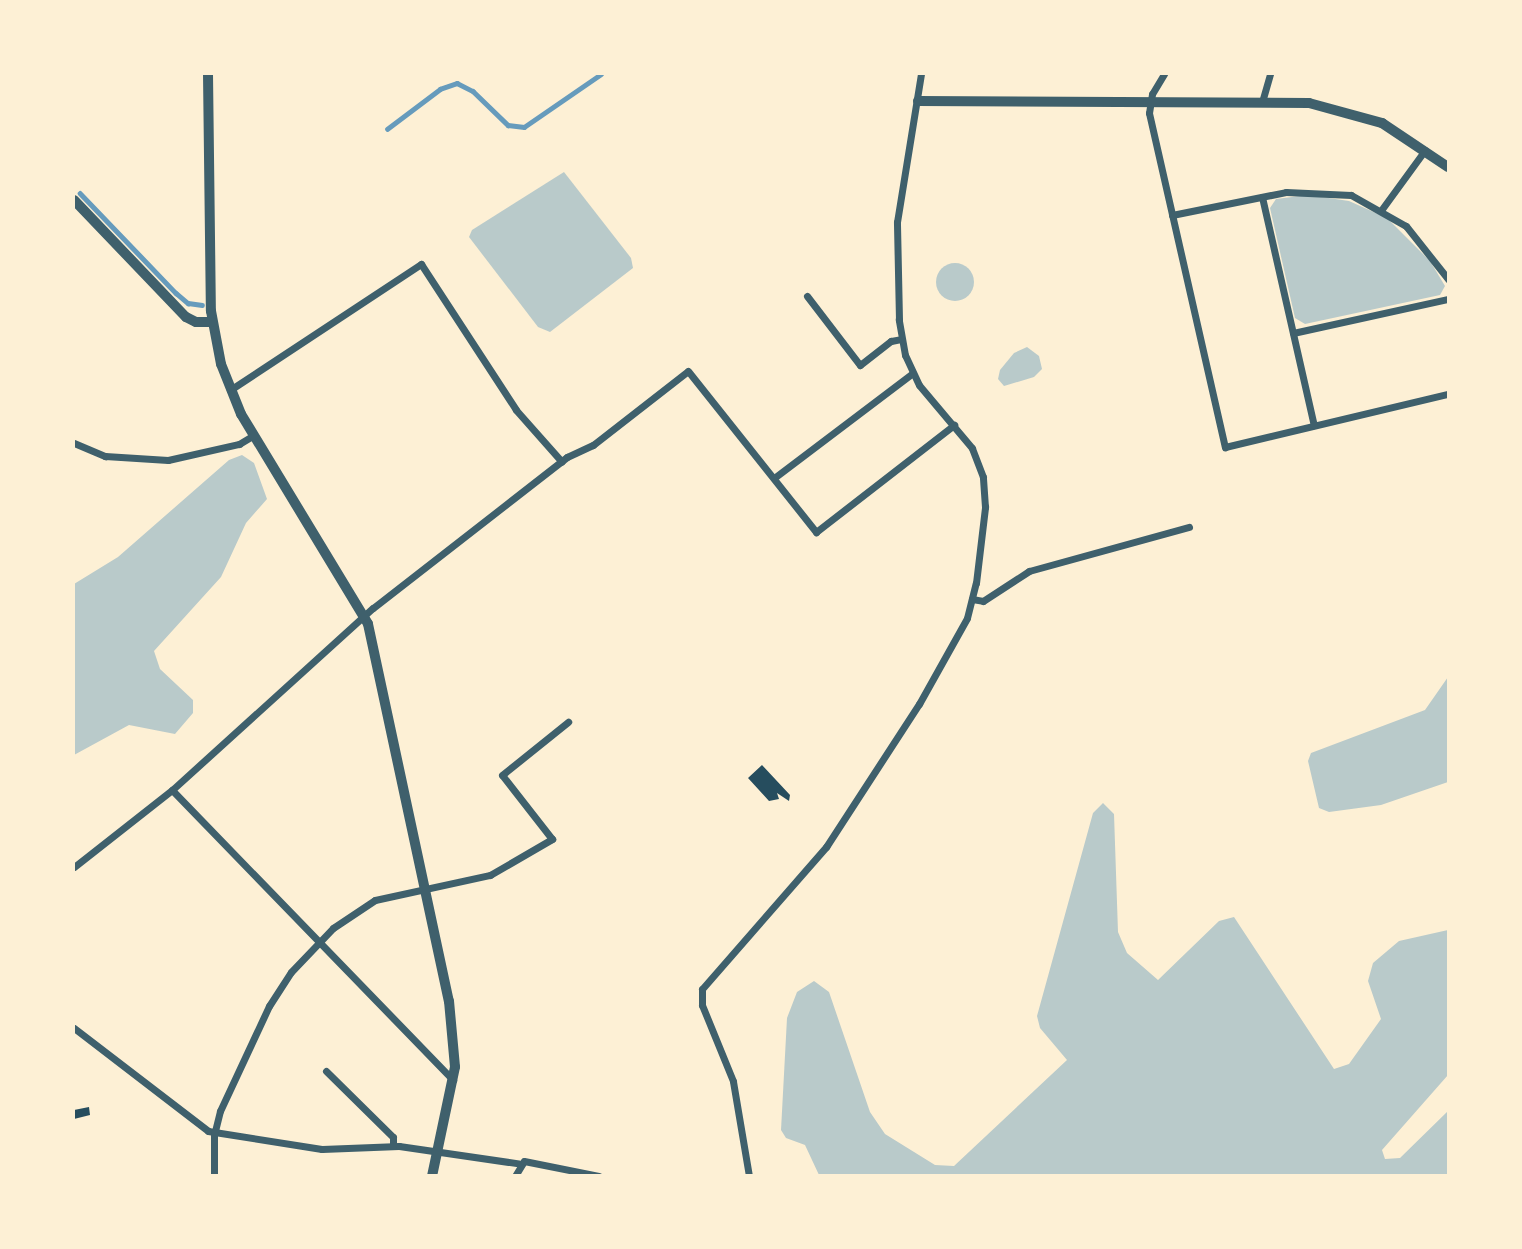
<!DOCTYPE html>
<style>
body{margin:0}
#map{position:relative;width:1522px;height:1249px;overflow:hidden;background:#fdf0d5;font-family:"Alegreya Sans",sans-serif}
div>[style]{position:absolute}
.green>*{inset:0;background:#b9caca}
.round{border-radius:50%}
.stream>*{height:4.5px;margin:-2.25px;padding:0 2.25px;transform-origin:2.25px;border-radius:2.25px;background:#669bbc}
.building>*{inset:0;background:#264d5e}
.minor>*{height:7px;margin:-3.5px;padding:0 3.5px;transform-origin:3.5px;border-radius:3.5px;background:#3f606c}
.tertiary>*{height:10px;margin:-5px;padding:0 5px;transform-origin:5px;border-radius:5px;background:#3f606c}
span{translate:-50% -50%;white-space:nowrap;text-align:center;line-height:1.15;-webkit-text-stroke:5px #fdf0d5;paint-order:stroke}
.frame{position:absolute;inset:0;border:75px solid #fdf0d5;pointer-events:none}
</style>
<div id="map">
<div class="green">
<i style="clip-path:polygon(564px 172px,631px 258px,633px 268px,550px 332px,538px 327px,469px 237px,472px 230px)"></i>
<i style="clip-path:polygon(1308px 195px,1349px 201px,1387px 218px,1430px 261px,1445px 286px,1440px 295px,1305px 324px,1295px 318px,1270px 208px,1276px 199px)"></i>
<i class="round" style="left:936px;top:263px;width:38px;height:38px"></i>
<i style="clip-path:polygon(1027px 347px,1039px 356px,1042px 369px,1034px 377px,1004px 386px,998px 379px,1000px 370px,1014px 353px)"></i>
<i style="clip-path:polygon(242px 455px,254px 463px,267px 499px,246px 523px,221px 577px,154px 651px,160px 669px,193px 700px,193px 713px,175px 734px,129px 725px,74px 755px,74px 584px,118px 557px,229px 460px)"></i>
<i style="clip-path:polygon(1448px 677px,1448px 782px,1381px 805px,1329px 812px,1319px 808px,1308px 761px,1311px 753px,1425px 710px)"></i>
<i style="clip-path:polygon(1103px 803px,1114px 814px,1118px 932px,1127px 953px,1158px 980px,1219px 921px,1234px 917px,1334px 1069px,1349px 1064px,1381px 1019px,1368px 981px,1373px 963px,1399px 941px,1448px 930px,1448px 1075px,1382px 1150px,1385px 1159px,1400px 1158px,1448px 1111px,1448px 1175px,819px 1175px,805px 1145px,786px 1138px,781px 1130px,787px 1018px,797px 992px,814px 981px,829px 992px,870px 1112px,885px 1134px,935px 1165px,954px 1166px,1067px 1060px,1040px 1028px,1037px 1016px,1093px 813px)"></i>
</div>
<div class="stream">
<i style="left:387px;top:129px;width:66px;rotate:-37deg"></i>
<i style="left:440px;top:89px;width:18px;rotate:-19deg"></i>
<i style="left:457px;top:83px;width:18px;rotate:27deg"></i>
<i style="left:473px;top:91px;width:49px;rotate:44.2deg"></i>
<i style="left:508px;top:125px;width:16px;rotate:7deg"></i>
<i style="left:524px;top:127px;width:93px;rotate:-34.5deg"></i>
<i style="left:80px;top:193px;width:139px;rotate:46.2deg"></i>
<i style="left:176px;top:293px;width:16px;rotate:40deg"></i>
<i style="left:188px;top:303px;width:14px;rotate:8deg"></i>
</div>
<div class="building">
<i style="clip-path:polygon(762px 765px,790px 795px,789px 801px,777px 793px,779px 799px,769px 801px,748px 778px)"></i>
<i style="clip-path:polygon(89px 1107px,90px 1115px,74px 1119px,74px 1110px)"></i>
</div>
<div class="minor">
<i style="left:1164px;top:74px;width:23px;rotate:121deg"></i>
<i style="left:1152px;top:94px;width:19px;rotate:99deg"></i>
<i style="left:1149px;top:113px;width:343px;rotate:77.2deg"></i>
<i style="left:1225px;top:447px;width:229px;rotate:-13.4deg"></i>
<i style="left:1262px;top:102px;width:29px;rotate:-74deg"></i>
<i style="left:1262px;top:197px;width:234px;rotate:77.2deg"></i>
<i style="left:1382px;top:209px;width:73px;rotate:-53.9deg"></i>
<i style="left:1172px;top:215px;width:116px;rotate:-11.4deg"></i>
<i style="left:1286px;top:192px;width:65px;rotate:2.6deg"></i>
<i style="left:1351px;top:195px;width:63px;rotate:29.4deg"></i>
<i style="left:1406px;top:226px;width:68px;rotate:51.6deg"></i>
<i style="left:807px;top:296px;width:87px;rotate:52.5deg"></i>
<i style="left:860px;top:365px;width:39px;rotate:-38deg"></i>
<i style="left:891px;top:341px;width:10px;rotate:-11deg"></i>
<i style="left:1293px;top:333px;width:159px;rotate:-12.4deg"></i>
<i style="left:230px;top:390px;width:229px;rotate:-33.4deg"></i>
<i style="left:421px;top:264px;width:174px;rotate:56.9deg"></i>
<i style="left:516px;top:410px;width:69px;rotate:48.5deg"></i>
<i style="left:74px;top:443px;width:34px;rotate:23deg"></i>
<i style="left:105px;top:456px;width:63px;rotate:3.6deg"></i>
<i style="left:168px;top:460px;width:73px;rotate:-12.7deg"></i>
<i style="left:239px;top:444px;width:17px;rotate:-31deg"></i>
<i style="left:774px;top:478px;width:174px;rotate:-37.1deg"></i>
<i style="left:972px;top:599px;width:11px;rotate:10deg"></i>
<i style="left:983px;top:601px;width:55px;rotate:-33.1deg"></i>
<i style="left:1029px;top:571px;width:166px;rotate:-15.4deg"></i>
<i style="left:172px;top:790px;width:404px;rotate:45.9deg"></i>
<i style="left:74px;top:867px;width:125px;rotate:-38.2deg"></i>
<i style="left:172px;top:790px;width:271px;rotate:-42.2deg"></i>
<i style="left:373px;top:608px;width:246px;rotate:-37.9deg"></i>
<i style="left:567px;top:457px;width:29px;rotate:-25deg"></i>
<i style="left:593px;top:445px;width:120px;rotate:-37.9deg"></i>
<i style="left:688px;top:371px;width:206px;rotate:51.5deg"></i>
<i style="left:816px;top:532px;width:175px;rotate:-37.8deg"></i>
<i style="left:74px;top:1028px;width:169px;rotate:37.5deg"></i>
<i style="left:208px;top:1131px;width:115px;rotate:9deg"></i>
<i style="left:322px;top:1149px;width:77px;rotate:-2.2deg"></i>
<i style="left:399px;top:1146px;width:124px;rotate:8.3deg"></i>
<i style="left:326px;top:1071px;width:94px;rotate:44.6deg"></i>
<i style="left:393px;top:1137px;width:9px;rotate:90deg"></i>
<i style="left:214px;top:1176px;width:41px;rotate:-90deg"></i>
<i style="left:214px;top:1135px;width:25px;rotate:-76deg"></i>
<i style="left:220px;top:1111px;width:116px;rotate:-65deg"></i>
<i style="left:269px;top:1006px;width:40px;rotate:-57.1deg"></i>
<i style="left:291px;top:972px;width:61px;rotate:-46.3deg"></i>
<i style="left:333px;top:928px;width:50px;rotate:-33.7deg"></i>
<i style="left:375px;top:900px;width:118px;rotate:-12.3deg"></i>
<i style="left:490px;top:875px;width:72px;rotate:-30.1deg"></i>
<i style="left:552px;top:839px;width:81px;rotate:-128deg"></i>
<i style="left:502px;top:775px;width:85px;rotate:-38.8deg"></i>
<i style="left:515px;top:1176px;width:17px;rotate:-59deg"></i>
<i style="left:524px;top:1161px;width:76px;rotate:11.3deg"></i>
<i style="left:749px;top:1176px;width:96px;rotate:-99.6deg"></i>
<i style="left:733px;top:1081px;width:82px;rotate:-112.2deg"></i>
<i style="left:702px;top:1005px;width:16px;rotate:-90deg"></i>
<i style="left:702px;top:989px;width:189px;rotate:-48.9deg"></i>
<i style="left:826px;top:847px;width:171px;rotate:-57deg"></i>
<i style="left:919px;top:704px;width:98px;rotate:-60.8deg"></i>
<i style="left:967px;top:618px;width:36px;rotate:-76deg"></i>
<i style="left:976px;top:583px;width:77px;rotate:-83.2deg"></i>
<i style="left:985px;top:507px;width:30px;rotate:-94deg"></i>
<i style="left:983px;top:477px;width:31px;rotate:-111deg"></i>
<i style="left:972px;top:448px;width:82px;rotate:-130.1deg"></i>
<i style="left:919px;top:385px;width:33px;rotate:-115deg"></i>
<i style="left:905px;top:355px;width:36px;rotate:-100deg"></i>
<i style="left:899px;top:320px;width:98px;rotate:-91.2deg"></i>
<i style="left:897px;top:222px;width:150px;rotate:-80.8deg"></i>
</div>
<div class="tertiary">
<i style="left:208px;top:74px;width:237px;rotate:89.3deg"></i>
<i style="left:211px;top:311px;width:54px;rotate:79.3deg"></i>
<i style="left:221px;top:364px;width:54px;rotate:68.2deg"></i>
<i style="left:241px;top:414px;width:245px;rotate:58.8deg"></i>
<i style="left:368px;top:624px;width:386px;rotate:77.9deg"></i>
<i style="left:449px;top:1001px;width:66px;rotate:84.8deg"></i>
<i style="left:455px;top:1067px;width:111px;rotate:101.9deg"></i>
<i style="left:918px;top:101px;width:391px;rotate:0.3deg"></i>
<i style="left:1309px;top:103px;width:76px;rotate:15.3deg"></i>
<i style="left:1382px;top:123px;width:79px;rotate:33.7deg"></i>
<i style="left:74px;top:200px;width:162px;rotate:46.3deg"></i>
<i style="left:186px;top:317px;width:11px;rotate:27deg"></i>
<i style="left:196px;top:322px;width:16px"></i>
</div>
<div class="frame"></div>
</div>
